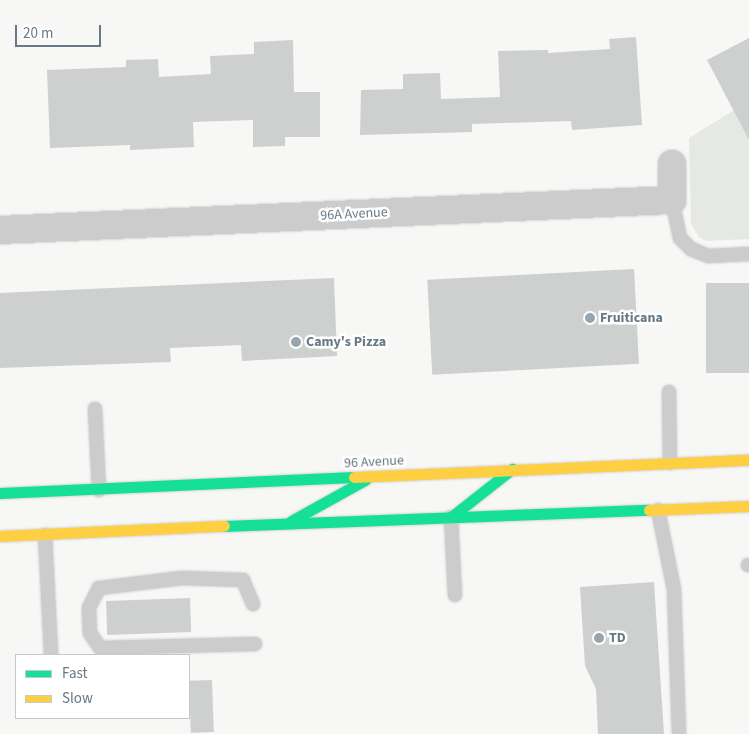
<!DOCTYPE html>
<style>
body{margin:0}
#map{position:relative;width:749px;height:734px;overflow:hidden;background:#f7f7f6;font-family:"Source Sans 3",sans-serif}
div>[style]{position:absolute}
.green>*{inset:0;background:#e6e9e3}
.building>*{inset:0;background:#ced0d0;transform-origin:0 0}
.roads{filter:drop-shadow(0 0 1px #d4d5d6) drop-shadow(0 0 1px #d4d5d6)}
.lane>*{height:14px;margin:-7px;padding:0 7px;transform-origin:7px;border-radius:7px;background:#cccccd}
.street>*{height:28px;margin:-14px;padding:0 14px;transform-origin:14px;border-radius:14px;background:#cccccd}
.fast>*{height:11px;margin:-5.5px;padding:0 5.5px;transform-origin:5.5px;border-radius:5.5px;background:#16e098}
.slow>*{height:11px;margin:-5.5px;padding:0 5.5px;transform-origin:5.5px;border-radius:5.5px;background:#ffcf43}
.dots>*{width:14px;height:14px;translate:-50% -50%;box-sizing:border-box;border:2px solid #fff;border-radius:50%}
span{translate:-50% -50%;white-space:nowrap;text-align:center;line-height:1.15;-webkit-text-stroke:5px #fff;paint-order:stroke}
.street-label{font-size:14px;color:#677986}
.poi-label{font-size:14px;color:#677986;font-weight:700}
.left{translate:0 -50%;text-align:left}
.legend{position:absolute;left:15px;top:654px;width:175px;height:65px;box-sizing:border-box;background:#fff;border:1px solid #c2c9cf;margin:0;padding:6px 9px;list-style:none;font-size:15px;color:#677986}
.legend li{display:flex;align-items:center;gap:10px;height:25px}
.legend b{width:25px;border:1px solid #c2c9cf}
.scale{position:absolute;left:15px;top:25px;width:86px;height:22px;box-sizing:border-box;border:2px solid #677986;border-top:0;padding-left:6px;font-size:15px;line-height:18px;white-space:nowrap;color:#677986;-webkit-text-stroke:4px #fff;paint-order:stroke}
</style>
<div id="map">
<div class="green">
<i style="clip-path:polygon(749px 101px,749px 239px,706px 241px,699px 237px,691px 224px,689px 138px)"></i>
</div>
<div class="building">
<i style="clip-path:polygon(636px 37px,642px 125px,572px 130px,571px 121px,472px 124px,472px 132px,360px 135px,361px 90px,403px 89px,403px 74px,440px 73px,441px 99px,500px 97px,498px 51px,548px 50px,548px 53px,610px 49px,609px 39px)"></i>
<i style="clip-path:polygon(749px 38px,749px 140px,707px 60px)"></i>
<i style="clip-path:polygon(293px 40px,294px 92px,320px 92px,320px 137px,285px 137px,285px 146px,253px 147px,253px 120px,193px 122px,194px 147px,130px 150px,130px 145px,50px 148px,47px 70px,126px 67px,126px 60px,158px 59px,159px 77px,211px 74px,210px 56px,254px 54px,254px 42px)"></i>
<i style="left:634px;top:269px;width:95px;height:207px;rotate:87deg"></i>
<i style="clip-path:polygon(334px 278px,337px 356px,242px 361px,241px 345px,170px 348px,171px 362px,0 368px,0 293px)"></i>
<i style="left:749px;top:283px;width:90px;height:43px;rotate:90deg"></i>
<i style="clip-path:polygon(654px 582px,664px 734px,598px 734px,596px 689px,585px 666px,580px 587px)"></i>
<i style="left:190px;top:598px;width:34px;height:84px;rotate:88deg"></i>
<i style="left:212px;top:680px;width:52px;height:23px;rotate:88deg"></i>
</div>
<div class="roads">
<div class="lane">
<i style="left:672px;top:200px;width:39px;rotate:78deg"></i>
<i style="left:680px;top:238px;width:16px;rotate:45deg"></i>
<i style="left:691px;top:249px;width:18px;rotate:22deg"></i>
<i style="left:708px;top:256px;width:41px;rotate:-2.8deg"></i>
<i style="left:669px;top:392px;width:71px;rotate:89.2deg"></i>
<i style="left:95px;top:409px;width:81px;rotate:87.2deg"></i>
<i style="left:658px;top:510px;width:81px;rotate:78.6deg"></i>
<i style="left:674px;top:589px;width:145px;rotate:88deg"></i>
<i style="left:451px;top:517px;width:78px;rotate:87.1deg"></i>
<i style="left:45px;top:535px;width:120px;rotate:87.1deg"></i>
<i style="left:748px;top:565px;width:1px"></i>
<i style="left:253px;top:604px;width:26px;rotate:-113deg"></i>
<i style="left:243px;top:580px;width:61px;rotate:-178.1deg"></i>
<i style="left:182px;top:578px;width:84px;rotate:173.1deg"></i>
<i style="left:99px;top:588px;width:22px;rotate:117deg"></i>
<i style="left:89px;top:608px;width:25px;rotate:88deg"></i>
<i style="left:90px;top:633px;width:18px;rotate:56deg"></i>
<i style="left:100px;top:648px;width:155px;rotate:-1.5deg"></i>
</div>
<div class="street">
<i style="left:0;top:230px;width:673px;rotate:-2.56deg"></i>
<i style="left:672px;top:200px;width:36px;rotate:-90deg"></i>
</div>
<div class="fast">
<i style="left:0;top:493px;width:354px;rotate:-2.6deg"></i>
<i style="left:451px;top:517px;width:78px;rotate:-38.2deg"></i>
<i style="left:291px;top:521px;width:85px;rotate:-29deg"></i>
<i style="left:224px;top:526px;width:425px;rotate:-2.2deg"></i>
</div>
<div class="slow">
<i style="left:354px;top:477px;width:395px;rotate:-2.5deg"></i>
<i style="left:649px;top:510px;width:100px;rotate:-2.3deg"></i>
<i style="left:0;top:536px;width:224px;rotate:-2.6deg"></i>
</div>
</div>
<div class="dots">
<i style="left:590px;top:318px;background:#99a5ad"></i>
<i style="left:296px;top:342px;background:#99a5ad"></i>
<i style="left:599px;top:638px;background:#99a5ad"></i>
</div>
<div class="street-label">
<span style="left:354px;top:214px;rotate:-3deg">96A Avenue</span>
<span style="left:374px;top:462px;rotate:-3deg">96 Avenue</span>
</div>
<div class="poi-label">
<span class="left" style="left:600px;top:318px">Fruiticana</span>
<span class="left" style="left:306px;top:342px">Camy's Pizza</span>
<span class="left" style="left:609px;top:638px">TD</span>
</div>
<ul class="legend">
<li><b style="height:6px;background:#16e098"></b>Fast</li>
<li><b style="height:6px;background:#ffcf43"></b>Slow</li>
</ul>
<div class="scale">20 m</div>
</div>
